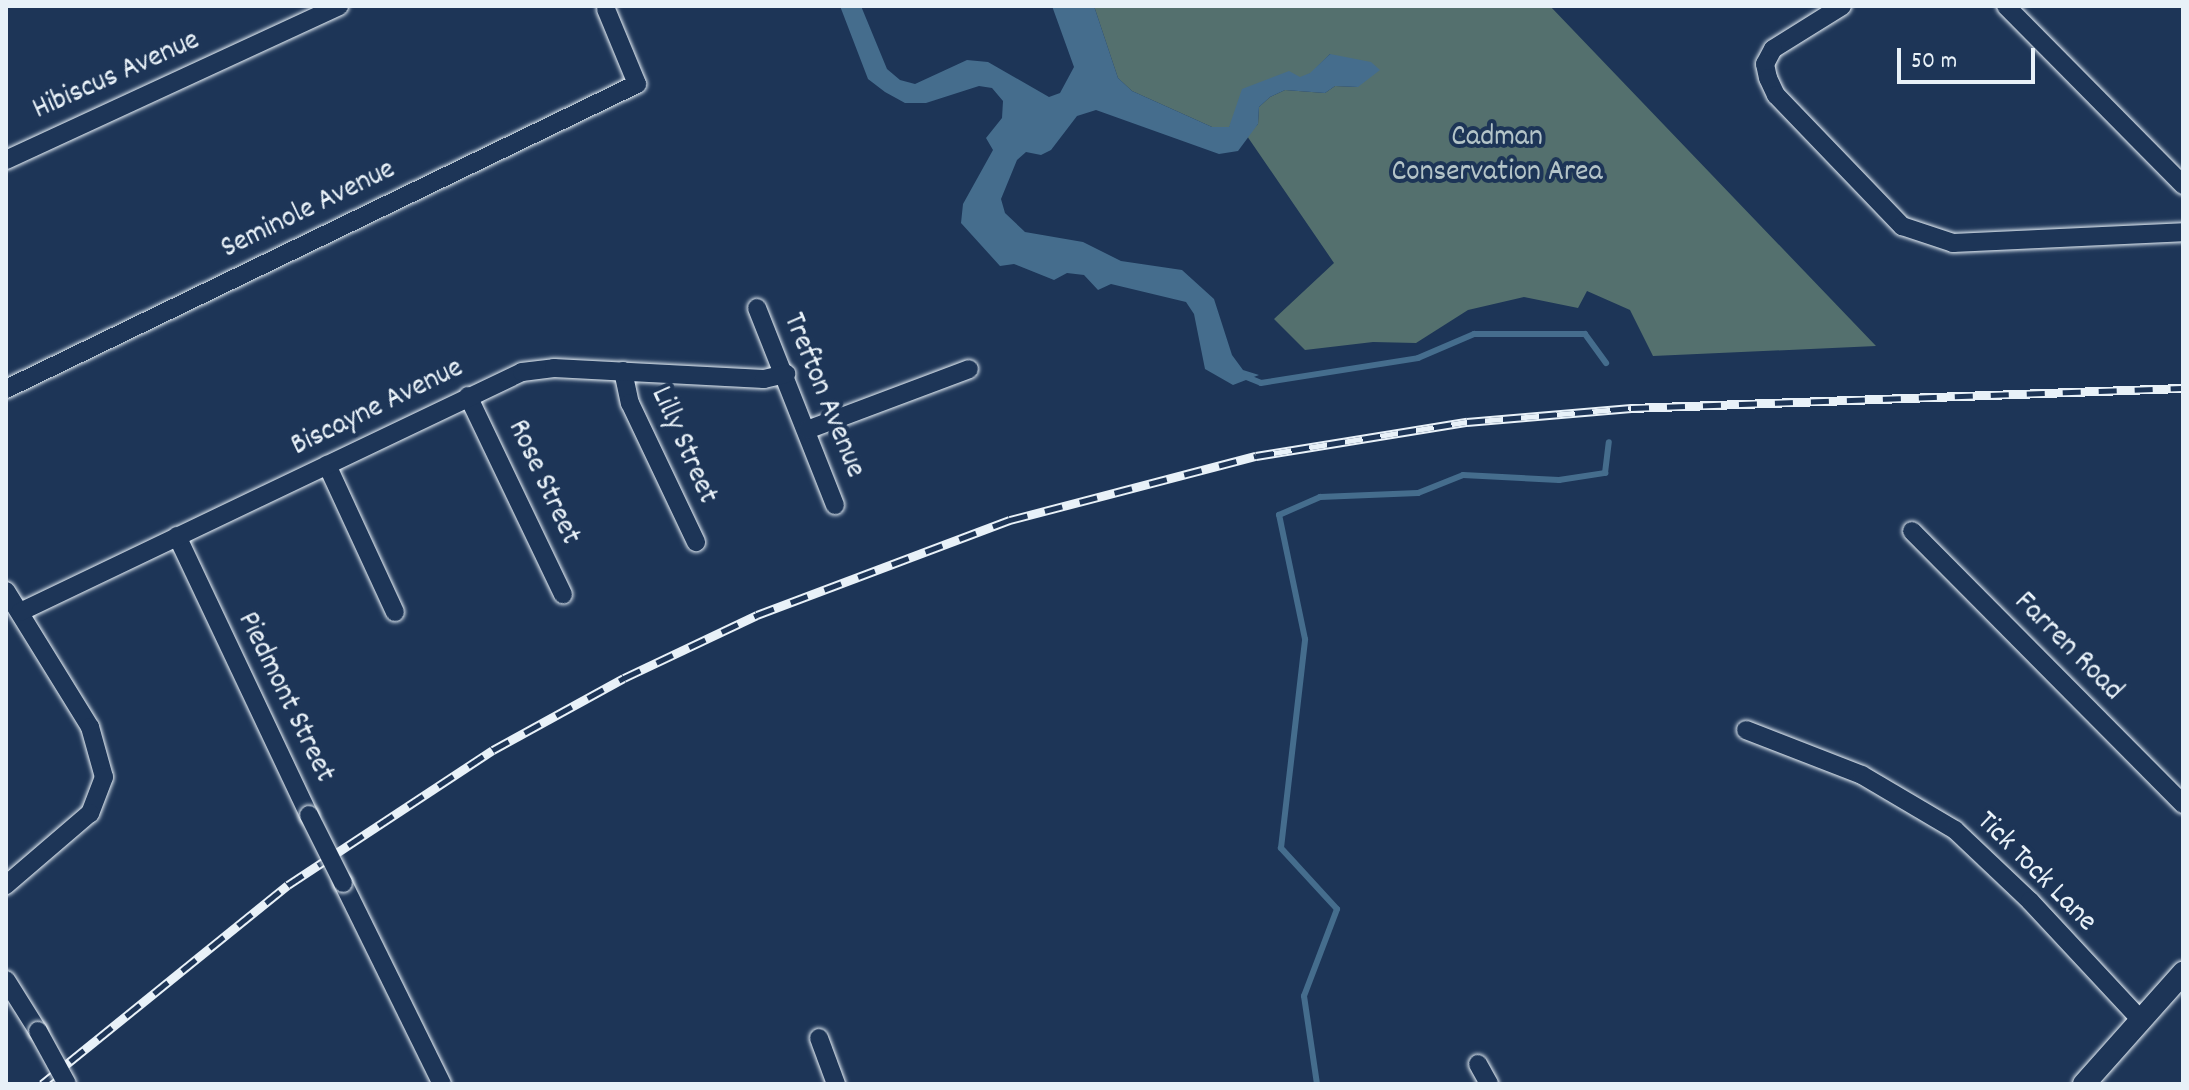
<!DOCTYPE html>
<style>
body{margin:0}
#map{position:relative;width:2189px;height:1090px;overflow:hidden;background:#1d3557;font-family:Dekko,sans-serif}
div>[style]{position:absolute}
.green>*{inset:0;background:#54706e}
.water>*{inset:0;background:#456d8d}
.stream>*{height:6px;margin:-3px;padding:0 3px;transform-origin:3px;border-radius:3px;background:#456d8d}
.roads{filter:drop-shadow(0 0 2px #e8f1f8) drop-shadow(0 0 2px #e8f1f8)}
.minor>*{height:18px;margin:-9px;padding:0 9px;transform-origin:9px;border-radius:9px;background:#1d3557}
.tertiary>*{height:22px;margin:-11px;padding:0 11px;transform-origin:11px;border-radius:11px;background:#1d3557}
.rail>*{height:9px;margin-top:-4.5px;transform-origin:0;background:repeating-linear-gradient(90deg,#1d3557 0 18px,#e8f1f8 0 36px);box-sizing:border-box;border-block:2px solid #e8f1f8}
.bridges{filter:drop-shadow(0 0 2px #e8f1f8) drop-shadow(0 0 2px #e8f1f8)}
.minor-bridge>*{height:18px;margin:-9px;padding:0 9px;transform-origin:9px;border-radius:9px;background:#1d3557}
span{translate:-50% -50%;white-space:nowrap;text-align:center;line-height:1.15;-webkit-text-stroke:8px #1d3557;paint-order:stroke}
.street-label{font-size:30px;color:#e8f1f8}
.park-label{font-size:30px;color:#b4c4c8}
.frame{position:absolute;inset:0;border:8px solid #e8f1f8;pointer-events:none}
.scale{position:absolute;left:1897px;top:48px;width:138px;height:36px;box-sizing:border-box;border:4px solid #e8f1f8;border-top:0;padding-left:10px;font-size:24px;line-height:28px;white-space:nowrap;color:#e8f1f8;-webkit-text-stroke:6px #1d3557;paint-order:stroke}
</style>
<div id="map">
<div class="green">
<i style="clip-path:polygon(1094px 6px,1550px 6px,1876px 346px,1653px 356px,1630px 310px,1587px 291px,1578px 308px,1524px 297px,1468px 310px,1416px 343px,1373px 342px,1305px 350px,1274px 319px,1334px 263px,1247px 136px,1258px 124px,1259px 107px,1270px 97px,1285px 90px,1325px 93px,1335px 86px,1358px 87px,1330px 54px,1311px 73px,1235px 114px,1229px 128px,1212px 127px,1132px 91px,1118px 78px)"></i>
</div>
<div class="water">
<i style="clip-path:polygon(840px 6px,861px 6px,887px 69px,900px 80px,915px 84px,967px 60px,988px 62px,1049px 97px,1060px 93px,1074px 67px,1052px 6px,1094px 6px,1118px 78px,1132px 91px,1212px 127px,1229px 127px,1242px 89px,1289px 71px,1300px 77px,1310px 73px,1330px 54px,1371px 62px,1380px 70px,1358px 87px,1335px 86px,1325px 93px,1285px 90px,1270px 97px,1259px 107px,1258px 124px,1238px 151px,1219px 154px,1096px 110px,1077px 116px,1051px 150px,1041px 155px,1026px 152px,1017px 160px,1001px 199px,1005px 213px,1025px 232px,1083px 242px,1121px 261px,1182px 270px,1214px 299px,1232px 355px,1243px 370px,1259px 375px,1233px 385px,1205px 369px,1194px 314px,1186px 302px,1111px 284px,1098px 290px,1084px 275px,1067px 273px,1054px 280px,1014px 264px,1000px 266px,961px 223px,963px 204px,993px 150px,986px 138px,1002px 118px,1003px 101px,992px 88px,979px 86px,926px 103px,905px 103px,885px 92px,868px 79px)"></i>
</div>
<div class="stream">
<i style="left:1244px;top:376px;width:18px;rotate:22deg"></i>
<i style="left:1261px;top:383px;width:159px;rotate:-9deg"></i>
<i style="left:1418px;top:358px;width:61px;rotate:-23.2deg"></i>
<i style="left:1474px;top:334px;width:111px"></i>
<i style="left:1585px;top:334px;width:36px;rotate:54deg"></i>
<i style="left:1317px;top:1084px;width:89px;rotate:-98.4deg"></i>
<i style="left:1304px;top:996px;width:93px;rotate:-69.2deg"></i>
<i style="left:1337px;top:909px;width:83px;rotate:-132.6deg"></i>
<i style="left:1281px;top:848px;width:210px;rotate:-83.4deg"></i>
<i style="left:1305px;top:639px;width:127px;rotate:-101.8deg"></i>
<i style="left:1279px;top:515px;width:45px;rotate:-23.7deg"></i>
<i style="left:1320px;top:497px;width:98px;rotate:-2.3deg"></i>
<i style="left:1418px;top:493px;width:48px;rotate:-21.8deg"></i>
<i style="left:1463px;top:475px;width:96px;rotate:3deg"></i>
<i style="left:1559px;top:480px;width:47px;rotate:-8.7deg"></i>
<i style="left:1605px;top:473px;width:31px;rotate:-83deg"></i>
</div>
<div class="roads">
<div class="minor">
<i style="left:1842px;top:6px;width:81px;rotate:148.1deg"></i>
<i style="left:1773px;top:49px;width:17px;rotate:118deg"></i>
<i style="left:1765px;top:64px;width:14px;rotate:78deg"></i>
<i style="left:1768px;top:78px;width:19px;rotate:65deg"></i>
<i style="left:1776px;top:95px;width:182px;rotate:46.1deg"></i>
<i style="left:1902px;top:226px;width:54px;rotate:18.4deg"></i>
<i style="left:1953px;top:243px;width:230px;rotate:-2.7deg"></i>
<i style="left:2006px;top:6px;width:252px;rotate:45.3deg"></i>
<i style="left:6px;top:160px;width:367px;rotate:-24.8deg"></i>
<i style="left:757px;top:308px;width:212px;rotate:68.4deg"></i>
<i style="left:623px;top:371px;width:33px;rotate:78deg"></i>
<i style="left:630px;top:403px;width:154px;rotate:64.6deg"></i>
<i style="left:6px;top:389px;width:701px;rotate:-25.8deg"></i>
<i style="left:637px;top:84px;width:81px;rotate:-112.5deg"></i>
<i style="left:468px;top:396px;width:220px;rotate:64.4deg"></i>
<i style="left:807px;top:430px;width:173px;rotate:-20.6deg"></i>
<i style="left:327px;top:465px;width:162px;rotate:65.2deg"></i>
<i style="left:1912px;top:531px;width:385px;rotate:45.2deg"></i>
<i style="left:177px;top:536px;width:309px;rotate:64.7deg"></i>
<i style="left:6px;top:591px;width:160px;rotate:58.3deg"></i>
<i style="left:90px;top:727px;width:52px;rotate:74.4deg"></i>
<i style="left:104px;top:777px;width:39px;rotate:111deg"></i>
<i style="left:90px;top:813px;width:111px;rotate:139.4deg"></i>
<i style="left:20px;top:612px;width:556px;rotate:-25.55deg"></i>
<i style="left:522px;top:372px;width:32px;rotate:-7deg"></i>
<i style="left:554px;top:368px;width:210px;rotate:3deg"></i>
<i style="left:764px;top:379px;width:23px;rotate:-13deg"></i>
<i style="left:1746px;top:730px;width:124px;rotate:21.2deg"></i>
<i style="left:1862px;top:775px;width:108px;rotate:30.6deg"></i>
<i style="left:1955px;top:830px;width:103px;rotate:43.4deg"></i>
<i style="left:2030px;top:901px;width:160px;rotate:47deg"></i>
<i style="left:343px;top:883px;width:224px;rotate:63.8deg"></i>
<i style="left:6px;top:980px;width:60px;rotate:57.9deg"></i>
<i style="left:819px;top:1038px;width:49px;rotate:69.7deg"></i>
<i style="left:1478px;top:1064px;width:23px;rotate:61deg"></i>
</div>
<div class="tertiary">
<i style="left:2084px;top:1084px;width:149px;rotate:-48.3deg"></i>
</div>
</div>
<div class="rail">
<i style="left:42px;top:1084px;width:316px;rotate:-39deg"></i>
<i style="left:288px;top:885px;width:245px;rotate:-33.4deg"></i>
<i style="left:493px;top:750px;width:149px;rotate:-28.8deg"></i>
<i style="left:624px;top:678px;width:147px;rotate:-25.3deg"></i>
<i style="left:757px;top:615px;width:270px;rotate:-20.6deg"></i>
<i style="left:1010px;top:520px;width:254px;rotate:-14.6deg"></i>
<i style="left:1256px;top:456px;width:214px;rotate:-9.2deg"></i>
<i style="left:1467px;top:422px;width:165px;rotate:-4.9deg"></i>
<i style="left:1631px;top:408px;width:552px;rotate:-2.08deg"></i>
</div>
<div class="bridges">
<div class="minor-bridge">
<i style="left:309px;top:815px;width:76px;rotate:63.4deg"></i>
<i style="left:38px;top:1031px;width:60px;rotate:61.3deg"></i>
</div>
</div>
<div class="street-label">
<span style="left:117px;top:77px;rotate:-24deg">Hibiscus Avenue</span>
<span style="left:309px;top:211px;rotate:-26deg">Seminole Avenue</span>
<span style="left:822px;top:396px;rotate:68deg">Trefton Avenue</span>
<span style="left:378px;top:409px;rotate:-26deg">Biscayne Avenue</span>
<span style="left:682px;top:446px;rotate:66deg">Lilly Street</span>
<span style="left:542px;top:483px;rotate:65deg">Rose Street</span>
<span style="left:2067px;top:648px;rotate:45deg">Farren Road</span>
<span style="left:284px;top:698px;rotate:64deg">Piedmont Street</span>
<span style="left:2035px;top:873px;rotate:45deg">Tick Tock Lane</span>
</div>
<div class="park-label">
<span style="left:1497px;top:156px">Cadman<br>Conservation Area</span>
</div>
<div class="frame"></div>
<div class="scale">50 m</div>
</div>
